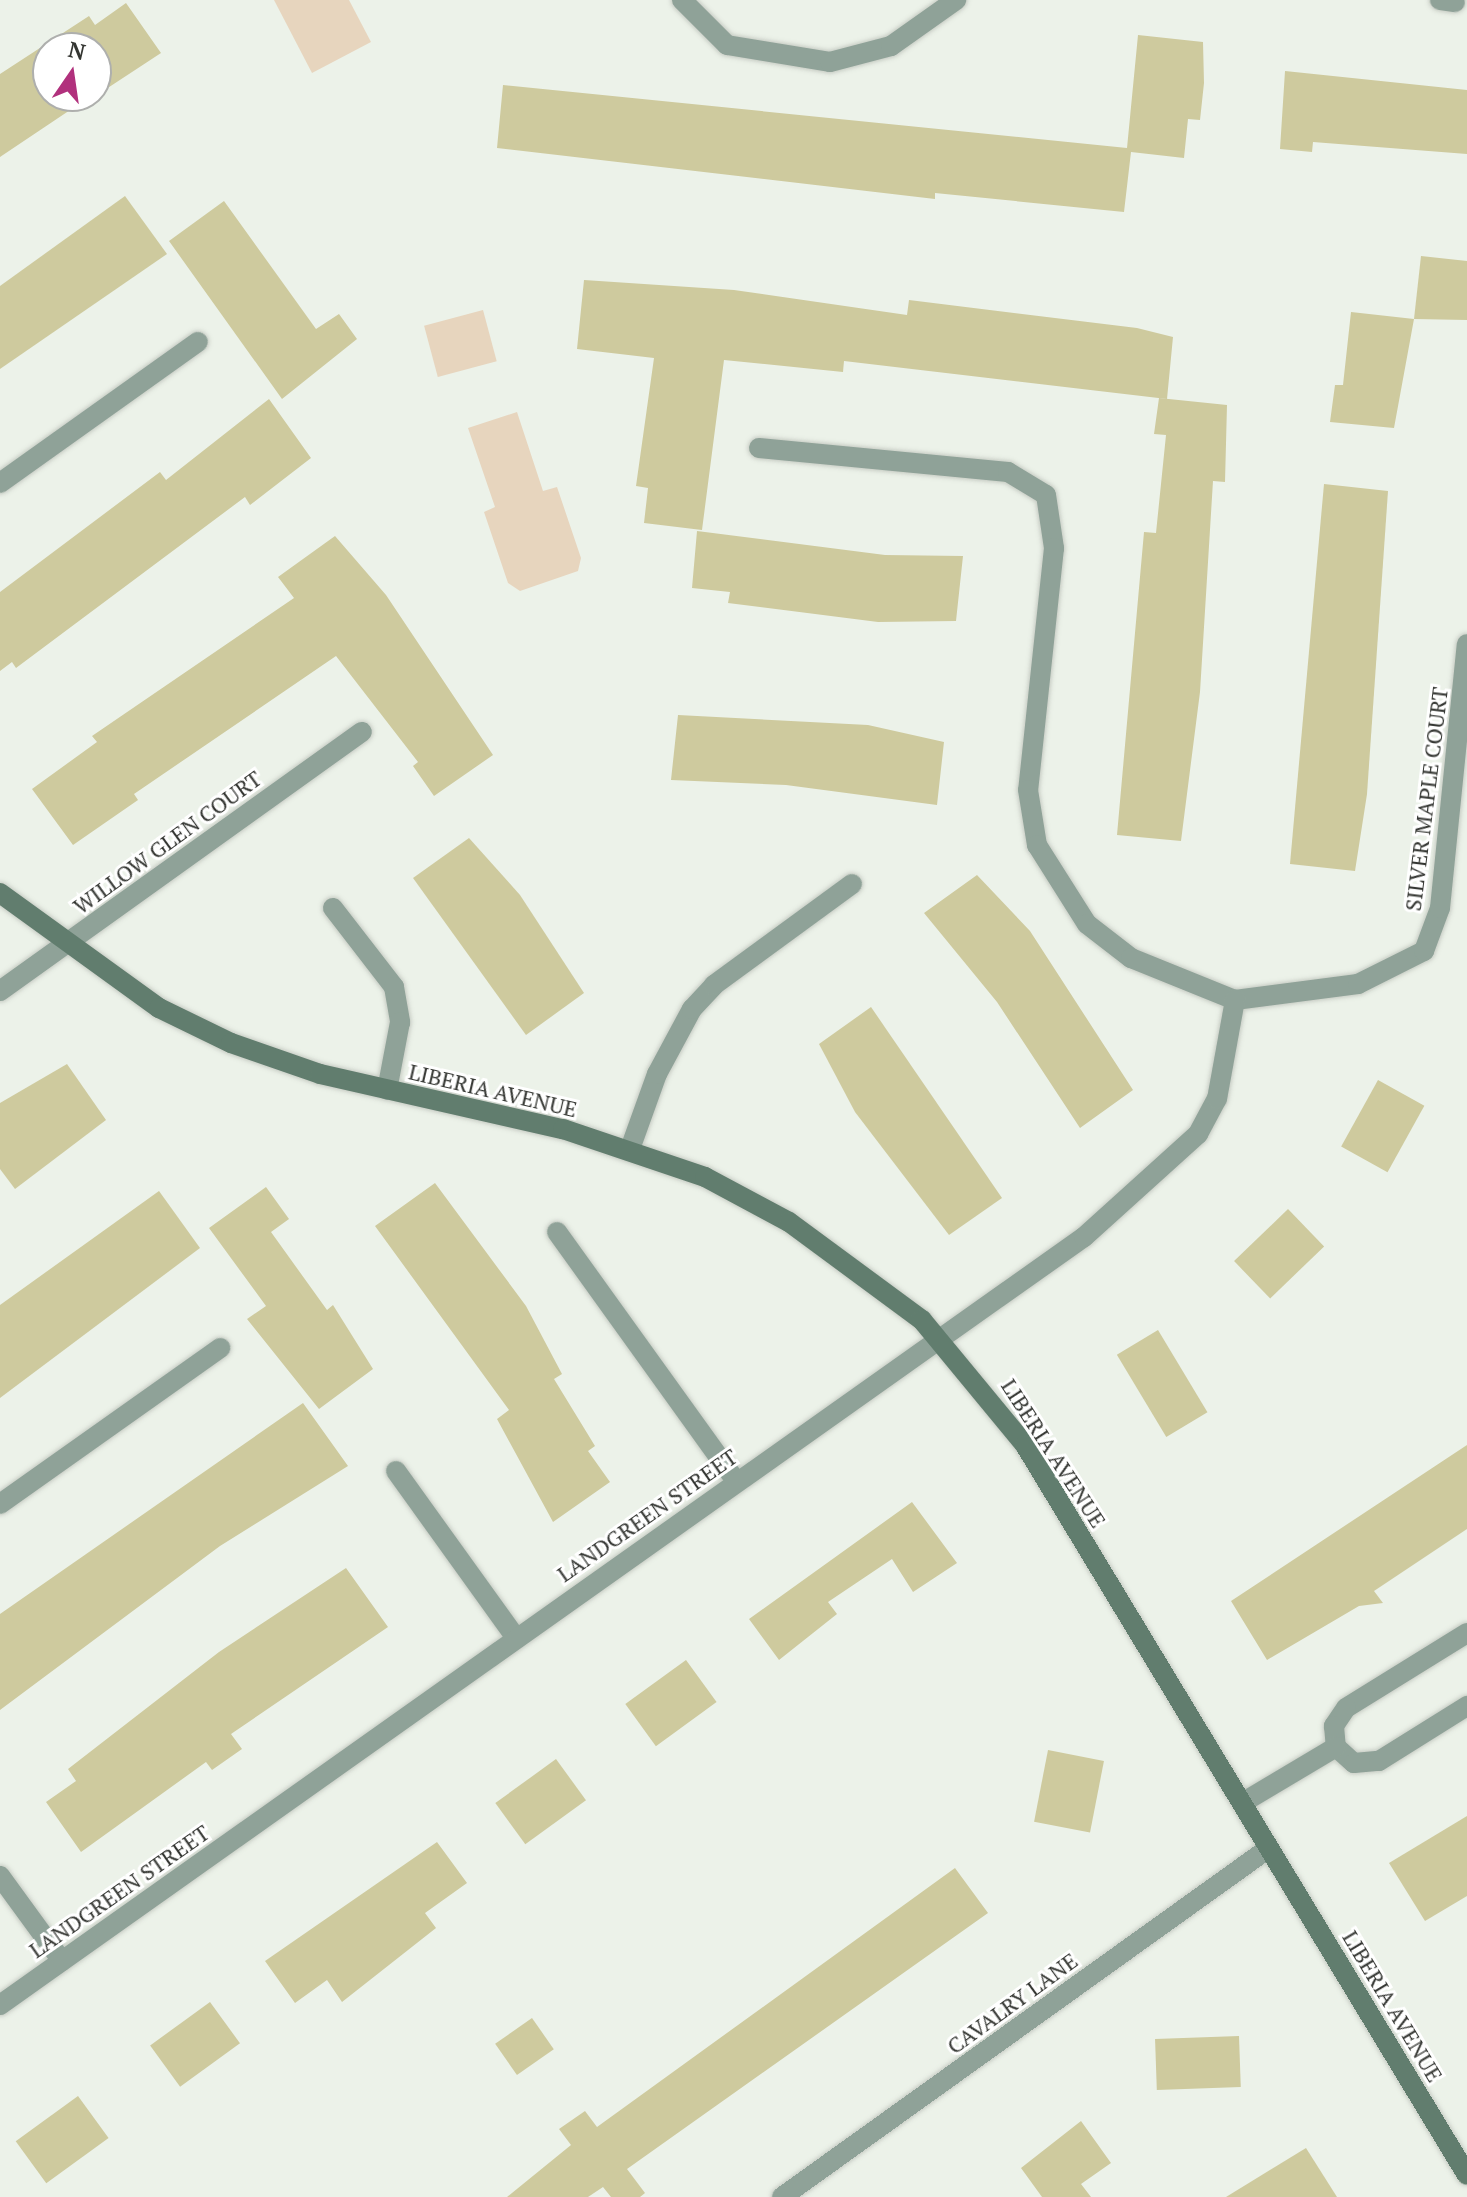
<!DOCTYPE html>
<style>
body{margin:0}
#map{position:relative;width:1467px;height:2197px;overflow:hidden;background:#ecf2e9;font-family:"PT Serif",serif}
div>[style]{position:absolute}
.green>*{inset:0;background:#e7d5be;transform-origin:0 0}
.building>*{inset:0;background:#ceca9e;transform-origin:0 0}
.roads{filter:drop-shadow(0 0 2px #c7ccc4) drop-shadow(0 0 2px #c7ccc4)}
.lane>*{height:20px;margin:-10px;padding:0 10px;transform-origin:10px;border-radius:10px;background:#8fa298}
.street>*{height:20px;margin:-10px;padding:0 10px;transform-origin:10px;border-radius:10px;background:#8fa298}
.secondary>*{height:20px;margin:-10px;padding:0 10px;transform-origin:10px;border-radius:10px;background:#617d6e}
span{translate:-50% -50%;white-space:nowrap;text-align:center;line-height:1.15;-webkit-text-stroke:6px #fff;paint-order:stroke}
.street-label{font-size:22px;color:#343632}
.north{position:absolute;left:32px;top:32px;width:80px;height:80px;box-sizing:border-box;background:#fff;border:2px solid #aeafad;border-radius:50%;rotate:13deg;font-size:22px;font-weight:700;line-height:32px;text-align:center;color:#343632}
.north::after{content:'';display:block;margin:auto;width:28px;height:36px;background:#b1317d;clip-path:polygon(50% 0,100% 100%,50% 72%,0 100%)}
</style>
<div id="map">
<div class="green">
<i style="clip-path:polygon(274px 0,349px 0,371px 42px,312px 73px)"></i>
<i style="left:483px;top:310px;width:53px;height:61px;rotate:75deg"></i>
<i style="clip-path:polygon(517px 412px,543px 491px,557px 487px,581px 558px,578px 571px,520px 591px,508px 583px,484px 512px,495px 507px,468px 428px)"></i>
</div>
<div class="building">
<i style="clip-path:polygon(126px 3px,161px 53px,97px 95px,96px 48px,48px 48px,48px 96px,91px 96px,0 157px,0 74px,89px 16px,95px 25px)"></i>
<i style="clip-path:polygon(1138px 35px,1203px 42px,1204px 83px,1200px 120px,1188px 119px,1184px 158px,1131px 152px,1124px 212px,935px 193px,935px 199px,497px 148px,503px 85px,1127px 148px)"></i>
<i style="clip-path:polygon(1285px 71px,1467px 90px,1467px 154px,1313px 142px,1312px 152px,1280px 149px)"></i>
<i style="clip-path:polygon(125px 196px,167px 254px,0 369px,0 286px)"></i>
<i style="clip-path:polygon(224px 201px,316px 329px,339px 314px,357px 339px,282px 399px,169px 241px)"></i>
<i style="clip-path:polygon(1421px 256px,1467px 261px,1467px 320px,1414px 319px)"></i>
<i style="clip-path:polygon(584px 280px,734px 290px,907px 315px,909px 300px,1137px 328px,1173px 337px,1167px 399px,844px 361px,843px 372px,724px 360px,702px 530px,644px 523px,648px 488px,636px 486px,654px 358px,577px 349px)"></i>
<i style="clip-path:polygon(1351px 312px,1414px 319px,1394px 428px,1330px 422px,1335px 385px,1343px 385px)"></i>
<i style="clip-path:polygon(1159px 398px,1227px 405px,1225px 482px,1213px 481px,1200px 692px,1181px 841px,1117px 835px,1144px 532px,1156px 533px,1166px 435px,1154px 434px)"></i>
<i style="clip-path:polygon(269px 399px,311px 458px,250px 505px,245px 497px,16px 668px,12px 662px,0 671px,0 592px,160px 472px,166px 480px)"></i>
<i style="clip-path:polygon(1324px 484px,1388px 491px,1367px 794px,1355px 871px,1290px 864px)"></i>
<i style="clip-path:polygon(697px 531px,885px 555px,963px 556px,956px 621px,878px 622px,728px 603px,730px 592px,692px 588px)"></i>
<i style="clip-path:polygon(335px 536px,386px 595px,493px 755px,434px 796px,413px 766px,418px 762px,336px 656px,134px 794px,138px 800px,73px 845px,32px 789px,97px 742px,92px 736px,294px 598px,278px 577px)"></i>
<i style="clip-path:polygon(678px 715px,868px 725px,944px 742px,937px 805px,786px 785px,671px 780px)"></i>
<i style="clip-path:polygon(469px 838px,520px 895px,584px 993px,526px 1035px,413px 878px)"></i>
<i style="clip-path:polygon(977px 875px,1030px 931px,1133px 1090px,1080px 1128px,997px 1002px,924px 913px)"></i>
<i style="clip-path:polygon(871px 1007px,1002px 1198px,949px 1235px,855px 1112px,819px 1044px)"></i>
<i style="clip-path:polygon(67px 1064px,106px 1120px,15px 1189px,0 1169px,0 1103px)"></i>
<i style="left:1378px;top:1080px;width:53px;height:76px;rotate:29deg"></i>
<i style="clip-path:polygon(435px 1183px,526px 1306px,562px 1374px,554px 1379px,595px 1446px,588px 1451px,610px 1482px,553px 1522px,497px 1419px,509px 1410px,375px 1226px)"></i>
<i style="clip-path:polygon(266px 1187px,289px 1219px,271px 1232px,327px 1310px,333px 1305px,373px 1369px,319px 1409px,247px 1319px,266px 1306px,209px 1228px)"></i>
<i style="clip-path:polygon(159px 1191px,200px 1248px,0 1398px,0 1305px)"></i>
<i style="left:1288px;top:1209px;width:52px;height:75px;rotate:46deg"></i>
<i style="left:1158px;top:1330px;width:96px;height:48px;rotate:59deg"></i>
<i style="clip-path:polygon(303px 1403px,348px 1466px,220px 1546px,0 1710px,0 1614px)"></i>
<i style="clip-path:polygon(1467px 1445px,1467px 1529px,1374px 1591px,1383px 1603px,1359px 1606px,1267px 1660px,1231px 1601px)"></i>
<i style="clip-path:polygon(912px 1502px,957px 1563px,913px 1592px,892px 1559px,828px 1602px,837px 1614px,779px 1660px,749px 1619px)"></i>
<i style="clip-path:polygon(346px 1568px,388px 1627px,231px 1734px,242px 1749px,212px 1770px,206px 1762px,81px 1852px,46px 1802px,76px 1781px,68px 1769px,219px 1652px)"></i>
<i style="left:686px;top:1660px;width:52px;height:75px;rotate:54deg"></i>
<i style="left:1048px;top:1750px;width:57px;height:73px;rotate:11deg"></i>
<i style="left:556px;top:1759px;width:51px;height:75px;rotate:54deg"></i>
<i style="clip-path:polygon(1467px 1816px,1467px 1896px,1425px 1921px,1389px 1863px)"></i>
<i style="clip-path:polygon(437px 1842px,467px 1883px,425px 1913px,436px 1928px,342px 2002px,327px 1980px,295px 2003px,265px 1961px)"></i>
<i style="clip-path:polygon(955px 1868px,988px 1913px,627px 2169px,645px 2193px,640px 2197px,611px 2197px,603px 2187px,588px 2197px,507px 2197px,571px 2145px,559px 2129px,585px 2111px,597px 2127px)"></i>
<i style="left:210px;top:2002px;width:51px;height:74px;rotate:54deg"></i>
<i style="left:532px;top:2018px;width:38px;height:45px;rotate:55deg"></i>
<i style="left:1239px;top:2036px;width:51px;height:84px;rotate:88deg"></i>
<i style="left:78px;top:2096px;width:52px;height:77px;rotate:54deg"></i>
<i style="clip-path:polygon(1081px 2121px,1111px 2163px,1081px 2184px,1091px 2197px,1042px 2197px,1021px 2168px)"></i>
<i style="clip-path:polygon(1306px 2148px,1337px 2197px,1226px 2197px)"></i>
</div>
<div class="roads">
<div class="lane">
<i style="left:333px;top:908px;width:100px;rotate:52.3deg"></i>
<i style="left:394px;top:987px;width:36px;rotate:80deg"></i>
<i style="left:400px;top:1022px;width:69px;rotate:100.8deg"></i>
<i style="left:557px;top:1232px;width:307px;rotate:54.3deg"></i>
<i style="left:396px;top:1471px;width:206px;rotate:54.3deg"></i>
</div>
<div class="street">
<i style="left:682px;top:0;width:64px;rotate:45deg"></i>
<i style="left:727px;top:45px;width:104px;rotate:9.4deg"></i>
<i style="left:830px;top:62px;width:63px;rotate:-14.7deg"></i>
<i style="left:891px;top:46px;width:80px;rotate:-35.3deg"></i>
<i style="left:1440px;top:0;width:15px;rotate:8deg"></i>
<i style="left:759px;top:448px;width:250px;rotate:5.5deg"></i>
<i style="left:1008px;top:472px;width:44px;rotate:31.2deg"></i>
<i style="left:1046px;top:495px;width:54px;rotate:81.4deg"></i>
<i style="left:1054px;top:548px;width:243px;rotate:96.1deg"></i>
<i style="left:1028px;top:790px;width:56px;rotate:80.7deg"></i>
<i style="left:1037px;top:845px;width:93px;rotate:57.7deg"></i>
<i style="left:1087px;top:924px;width:56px;rotate:37.7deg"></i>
<i style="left:1131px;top:958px;width:112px;rotate:22deg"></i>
<i style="left:1235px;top:1000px;width:124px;rotate:-7.4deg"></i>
<i style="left:1358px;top:984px;width:74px;rotate:-26.6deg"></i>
<i style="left:1424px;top:951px;width:46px;rotate:-69.6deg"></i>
<i style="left:1440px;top:908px;width:265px;rotate:-84.2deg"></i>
<i style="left:0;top:483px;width:243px;rotate:-35.5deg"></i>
<i style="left:0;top:991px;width:445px;rotate:-35.6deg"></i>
<i style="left:630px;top:1149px;width:80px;rotate:-70.2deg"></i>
<i style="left:657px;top:1074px;width:74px;rotate:-61.7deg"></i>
<i style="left:692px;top:1009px;width:33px;rotate:-47deg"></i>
<i style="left:714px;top:985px;width:171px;rotate:-36.2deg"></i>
<i style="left:0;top:1504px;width:270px;rotate:-35.3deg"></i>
<i style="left:1467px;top:1633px;width:142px;rotate:148.2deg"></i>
<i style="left:1346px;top:1708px;width:22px;rotate:124deg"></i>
<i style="left:1334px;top:1726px;width:21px;rotate:85deg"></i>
<i style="left:1336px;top:1747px;width:24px;rotate:42deg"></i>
<i style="left:1354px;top:1763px;width:25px;rotate:-5deg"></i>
<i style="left:1379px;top:1761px;width:104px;rotate:-32deg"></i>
<i style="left:1242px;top:1803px;width:109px;rotate:-30.8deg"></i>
<i style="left:0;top:1876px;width:105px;rotate:53.9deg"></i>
<i style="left:0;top:2005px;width:1328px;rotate:-35.32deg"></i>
<i style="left:1084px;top:1237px;width:154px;rotate:-42.1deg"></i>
<i style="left:1198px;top:1134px;width:40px;rotate:-62deg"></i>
<i style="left:1217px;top:1099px;width:101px;rotate:-79.7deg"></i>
<i style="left:782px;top:2197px;width:599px;rotate:-35.63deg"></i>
</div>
<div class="secondary">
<i style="left:0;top:893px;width:196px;rotate:35.9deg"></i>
<i style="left:159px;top:1008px;width:80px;rotate:25.9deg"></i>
<i style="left:231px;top:1043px;width:94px;rotate:19.2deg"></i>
<i style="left:320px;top:1074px;width:249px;rotate:12.8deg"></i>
<i style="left:563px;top:1129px;width:150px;rotate:18.7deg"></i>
<i style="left:705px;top:1177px;width:95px;rotate:28.2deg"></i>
<i style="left:789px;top:1222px;width:165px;rotate:36.4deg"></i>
<i style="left:922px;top:1320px;width:162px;rotate:50.5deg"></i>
<i style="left:1025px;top:1445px;width:853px;rotate:58.81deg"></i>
</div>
</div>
<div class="street-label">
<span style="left:1426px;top:799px;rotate:-83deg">SILVER MAPLE COURT</span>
<span style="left:167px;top:842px;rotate:-36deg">WILLOW GLEN COURT</span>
<span style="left:493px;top:1090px;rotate:13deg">LIBERIA AVENUE</span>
<span style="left:1054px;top:1453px;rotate:57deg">LIBERIA AVENUE</span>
<span style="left:647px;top:1515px;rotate:-35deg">LANDGREEN STREET</span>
<span style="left:119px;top:1891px;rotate:-35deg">LANDGREEN STREET</span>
<span style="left:1012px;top:2003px;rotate:-36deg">CAVALRY LANE</span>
<span style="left:1393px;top:2006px;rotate:59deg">LIBERIA AVENUE</span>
</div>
<div class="north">N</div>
</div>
